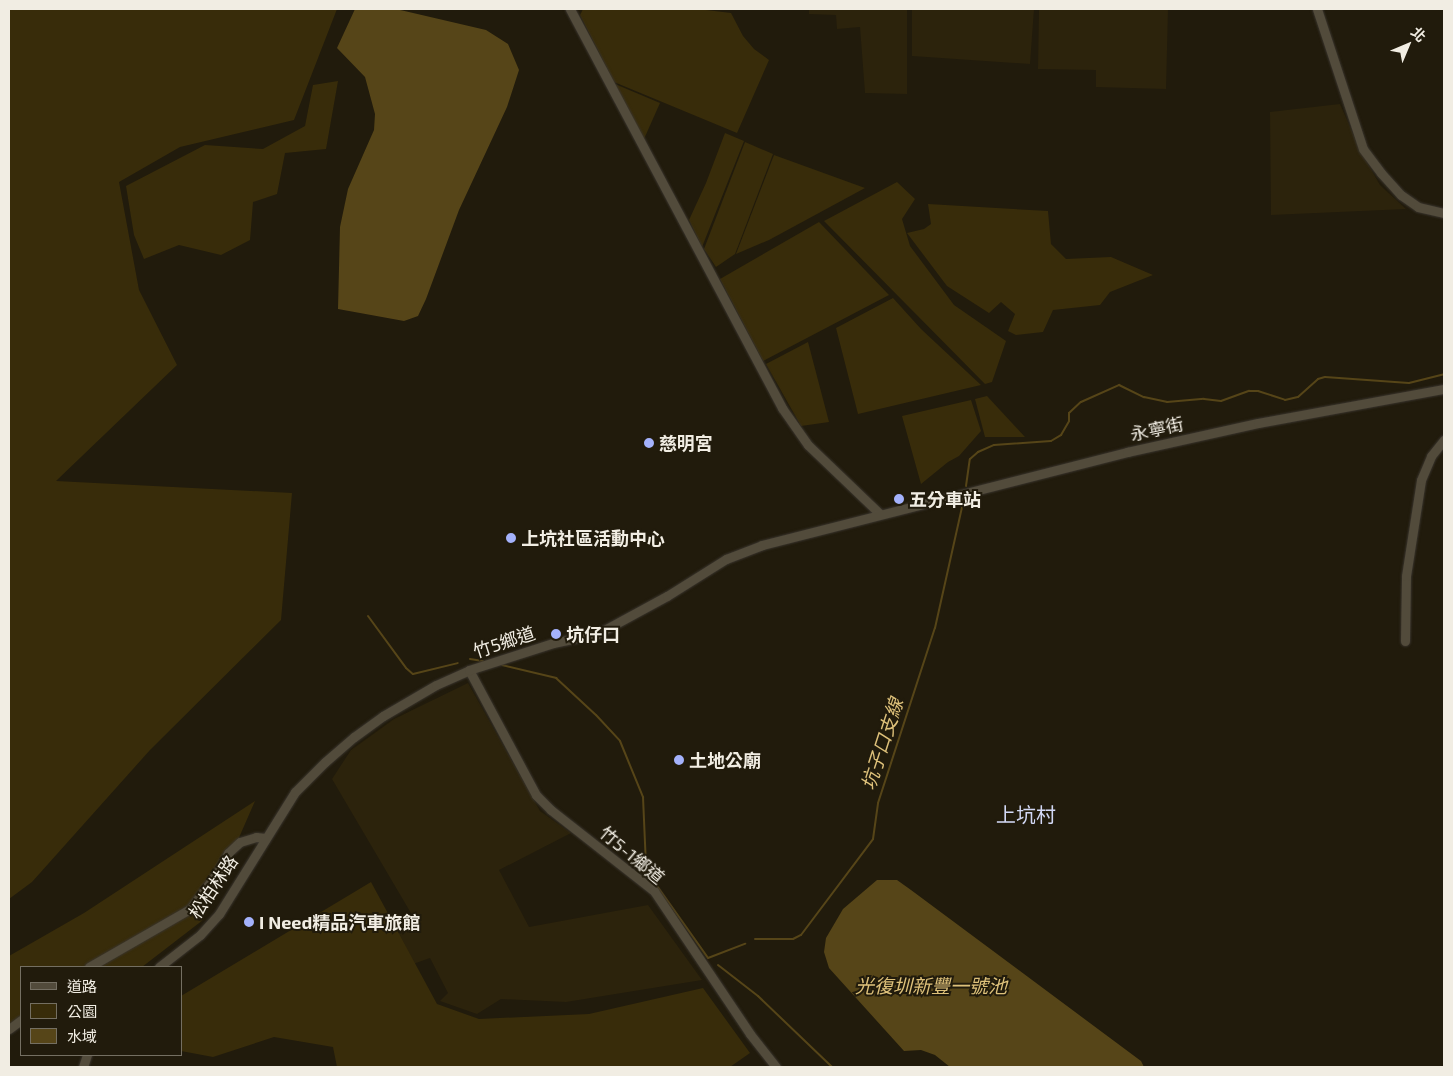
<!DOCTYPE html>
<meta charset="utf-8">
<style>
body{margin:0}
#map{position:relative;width:1453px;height:1076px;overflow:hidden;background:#211b0c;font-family:"Exo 2","Noto Sans TC",sans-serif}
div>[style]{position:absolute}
.built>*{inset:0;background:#2c230c}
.green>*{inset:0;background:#382c0a}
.water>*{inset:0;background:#564518}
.stream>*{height:2px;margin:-1px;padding:0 1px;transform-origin:1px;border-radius:1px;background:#564518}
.roads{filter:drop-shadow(0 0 1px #39342d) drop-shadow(0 0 1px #39342d)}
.minor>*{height:9px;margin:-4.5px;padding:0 4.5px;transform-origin:4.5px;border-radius:4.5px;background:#524b3b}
.dots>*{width:14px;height:14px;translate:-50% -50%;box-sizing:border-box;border:2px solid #211b0c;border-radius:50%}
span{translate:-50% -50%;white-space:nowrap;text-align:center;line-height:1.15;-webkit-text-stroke:4px #211b0c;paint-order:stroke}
.street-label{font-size:18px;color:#f1ede3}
.poi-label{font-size:18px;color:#f1ede3;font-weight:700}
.left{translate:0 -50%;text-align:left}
.water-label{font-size:19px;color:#dec17a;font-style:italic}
.quarter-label{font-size:20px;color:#d2d8f5}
.frame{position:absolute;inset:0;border:10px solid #f1ede3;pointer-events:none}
.legend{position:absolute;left:20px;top:966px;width:162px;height:90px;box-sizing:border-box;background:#211b0c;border:1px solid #746f62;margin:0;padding:6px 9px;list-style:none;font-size:15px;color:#f1ede3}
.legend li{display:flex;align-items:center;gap:10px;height:25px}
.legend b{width:25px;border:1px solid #746f62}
.north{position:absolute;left:1383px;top:20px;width:50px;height:50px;-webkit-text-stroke:4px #211b0c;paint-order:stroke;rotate:45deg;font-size:14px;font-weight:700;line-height:20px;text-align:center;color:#f1ede3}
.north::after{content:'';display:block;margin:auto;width:18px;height:22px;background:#f1ede3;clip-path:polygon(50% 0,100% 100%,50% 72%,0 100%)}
</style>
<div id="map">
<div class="built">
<i style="clip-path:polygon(809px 9px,907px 9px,907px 94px,865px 93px,860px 27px,837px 29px,836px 15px,809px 14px)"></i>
<i style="clip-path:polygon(912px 9px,1034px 9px,1030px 64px,912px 56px)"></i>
<i style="clip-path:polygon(1039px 9px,1168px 9px,1166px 89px,1096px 87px,1096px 70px,1038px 69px)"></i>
<i style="clip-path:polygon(1340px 104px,1361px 152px,1380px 185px,1406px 209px,1271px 215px,1270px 112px)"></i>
<i style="clip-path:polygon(468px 683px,540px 811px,571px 833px,499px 870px,529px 927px,648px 905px,702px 980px,566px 1002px,501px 999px,477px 1014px,440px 1001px,448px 993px,430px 958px,399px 969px,388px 942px,415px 920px,332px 779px,351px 750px,394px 719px)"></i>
</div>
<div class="green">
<i style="clip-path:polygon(9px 9px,337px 9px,294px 120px,180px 147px,119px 182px,139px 290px,177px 365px,56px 481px,292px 493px,281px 620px,150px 750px,32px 882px,9px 899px)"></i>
<i style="clip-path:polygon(583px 9px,698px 9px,731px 13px,743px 36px,754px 49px,769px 60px,737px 133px,614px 82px,580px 15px)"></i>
<i style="clip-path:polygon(338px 81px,326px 149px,285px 153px,277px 194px,253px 202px,250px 240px,221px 255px,179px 245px,144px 259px,134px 235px,126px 186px,205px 145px,263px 149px,305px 126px,313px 85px)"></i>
<i style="clip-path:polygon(615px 84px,660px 103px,644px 139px)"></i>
<i style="clip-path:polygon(725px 133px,744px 141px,702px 247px,689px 220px,706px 183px)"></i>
<i style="clip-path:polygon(745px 142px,773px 154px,735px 254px,716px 267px,704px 249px)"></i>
<i style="clip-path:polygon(774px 155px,865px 188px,769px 240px,736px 254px)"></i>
<i style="clip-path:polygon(897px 182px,915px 199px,902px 219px,910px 246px,954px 305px,1006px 341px,992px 382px,985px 384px,824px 221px)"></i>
<i style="clip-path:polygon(928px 204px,1048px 211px,1051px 244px,1066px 259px,1111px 257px,1153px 275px,1110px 292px,1100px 305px,1053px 310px,1043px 332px,1016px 335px,1008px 331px,1015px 314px,1001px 302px,989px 313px,947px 286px,907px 233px,924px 229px,931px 224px)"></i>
<i style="clip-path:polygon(819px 222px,889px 295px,763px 361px,720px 279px)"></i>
<i style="clip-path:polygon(893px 298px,921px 329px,981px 385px,858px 414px,836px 328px)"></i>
<i style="clip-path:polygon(808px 342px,829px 422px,801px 426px,766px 364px)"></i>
<i style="clip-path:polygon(987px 396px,1025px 437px,985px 437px,975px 399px)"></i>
<i style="clip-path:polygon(971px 400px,981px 431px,959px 456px,948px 462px,921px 484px,902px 416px)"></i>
<i style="clip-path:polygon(255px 801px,203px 920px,142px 967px,21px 967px,21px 1022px,9px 1026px,9px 956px,84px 913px)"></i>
<i style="clip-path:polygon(371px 882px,437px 1004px,479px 1019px,589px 1014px,703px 988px,750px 1053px,730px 1067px,337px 1067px,333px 1047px,274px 1037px,213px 1057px,181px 1051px,181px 996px)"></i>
</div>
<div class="water">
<i style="clip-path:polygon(355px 9px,396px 9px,486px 30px,508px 44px,519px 70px,507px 107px,459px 210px,426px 299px,418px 316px,404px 321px,338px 309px,340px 227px,348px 189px,374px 130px,375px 114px,365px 77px,337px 48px)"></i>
<i style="clip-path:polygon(877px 880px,897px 880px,911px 890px,1141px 1061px,1144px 1067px,950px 1067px,935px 1055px,921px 1050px,904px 1051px,829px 968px,824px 952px,826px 938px,843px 909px)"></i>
</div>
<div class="stream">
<i style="left:966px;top:486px;width:27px;rotate:-82deg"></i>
<i style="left:970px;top:459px;width:11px;rotate:-41deg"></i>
<i style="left:978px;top:452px;width:17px;rotate:-24deg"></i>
<i style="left:994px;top:445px;width:57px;rotate:-4deg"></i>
<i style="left:1051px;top:441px;width:12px;rotate:-31deg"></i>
<i style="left:1061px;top:435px;width:16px;rotate:-60deg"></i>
<i style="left:1069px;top:421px;width:8px;rotate:-90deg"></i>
<i style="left:1069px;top:413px;width:16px;rotate:-43deg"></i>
<i style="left:1081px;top:402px;width:42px;rotate:-24.1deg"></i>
<i style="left:1119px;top:385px;width:28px;rotate:26deg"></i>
<i style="left:1144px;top:397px;width:24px;rotate:12deg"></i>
<i style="left:1167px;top:402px;width:37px;rotate:-5deg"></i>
<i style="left:1204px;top:399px;width:17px;rotate:7deg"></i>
<i style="left:1221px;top:401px;width:30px;rotate:-20deg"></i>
<i style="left:1249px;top:391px;width:9px"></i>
<i style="left:1258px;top:391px;width:28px;rotate:18deg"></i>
<i style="left:1285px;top:400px;width:13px;rotate:-13deg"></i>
<i style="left:1298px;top:397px;width:27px;rotate:-42deg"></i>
<i style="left:1318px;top:379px;width:7px;rotate:-16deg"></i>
<i style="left:1325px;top:377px;width:84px;rotate:4.1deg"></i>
<i style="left:1409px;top:383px;width:36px;rotate:-14deg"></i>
<i style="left:368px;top:616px;width:64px;rotate:53.8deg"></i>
<i style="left:406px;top:668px;width:9px;rotate:41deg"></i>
<i style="left:413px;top:674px;width:46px;rotate:-13.7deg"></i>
<i style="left:470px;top:659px;width:13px;rotate:9deg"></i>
<i style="left:502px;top:665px;width:56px;rotate:13.5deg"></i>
<i style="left:556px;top:678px;width:54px;rotate:42.8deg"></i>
<i style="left:596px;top:715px;width:35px;rotate:47deg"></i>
<i style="left:620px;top:741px;width:61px;rotate:67.7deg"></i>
<i style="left:643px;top:797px;width:68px;rotate:87.5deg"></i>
<i style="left:646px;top:865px;width:12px;rotate:70deg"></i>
<i style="left:650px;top:876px;width:100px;rotate:54.7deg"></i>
<i style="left:755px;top:939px;width:38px"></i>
<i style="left:793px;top:939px;width:9px;rotate:-27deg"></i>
<i style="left:801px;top:935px;width:120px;rotate:-53.1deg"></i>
<i style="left:873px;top:839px;width:36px;rotate:-82deg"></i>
<i style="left:878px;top:803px;width:184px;rotate:-72deg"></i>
<i style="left:935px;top:628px;width:133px;rotate:-77.4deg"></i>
<i style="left:708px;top:958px;width:40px;rotate:-21deg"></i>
<i style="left:718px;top:965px;width:51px;rotate:37.8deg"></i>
<i style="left:758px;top:996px;width:103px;rotate:43.8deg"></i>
</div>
<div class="roads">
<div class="minor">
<i style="left:570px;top:9px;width:452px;rotate:62deg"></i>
<i style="left:782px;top:408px;width:45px;rotate:54.9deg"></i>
<i style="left:808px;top:445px;width:98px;rotate:43.8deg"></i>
<i style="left:1317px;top:9px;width:147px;rotate:71.8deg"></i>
<i style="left:1363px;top:149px;width:30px;rotate:53deg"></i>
<i style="left:1381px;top:173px;width:30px;rotate:48deg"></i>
<i style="left:1401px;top:195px;width:21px;rotate:35deg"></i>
<i style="left:1418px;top:207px;width:27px;rotate:13deg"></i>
<i style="left:1405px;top:641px;width:65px;rotate:-89.1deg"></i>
<i style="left:1406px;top:576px;width:97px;rotate:-81.1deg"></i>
<i style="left:1421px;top:480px;width:26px;rotate:-67deg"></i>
<i style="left:1431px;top:456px;width:21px;rotate:-51deg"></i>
<i style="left:469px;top:670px;width:142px;rotate:61.8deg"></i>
<i style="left:536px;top:795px;width:21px;rotate:45deg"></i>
<i style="left:551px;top:810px;width:131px;rotate:38.2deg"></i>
<i style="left:654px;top:891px;width:172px;rotate:56.1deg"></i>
<i style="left:750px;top:1034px;width:42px;rotate:51.8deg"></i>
<i style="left:89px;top:967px;width:116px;rotate:-29.9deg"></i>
<i style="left:190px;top:909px;width:45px;rotate:-53.1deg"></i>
<i style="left:217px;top:873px;width:23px;rotate:-61deg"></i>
<i style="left:228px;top:853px;width:16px;rotate:-43deg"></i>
<i style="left:240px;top:842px;width:17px;rotate:-17deg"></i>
<i style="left:256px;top:837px;width:9px;rotate:6deg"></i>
<i style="left:159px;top:967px;width:52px;rotate:-38deg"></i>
<i style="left:200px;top:935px;width:28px;rotate:-48deg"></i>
<i style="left:219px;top:914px;width:144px;rotate:-58.1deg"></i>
<i style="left:295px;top:792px;width:42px;rotate:-45deg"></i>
<i style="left:325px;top:762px;width:38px;rotate:-41deg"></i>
<i style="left:354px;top:737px;width:36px;rotate:-36deg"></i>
<i style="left:383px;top:716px;width:61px;rotate:-30.3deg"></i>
<i style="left:436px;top:685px;width:36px;rotate:-24deg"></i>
<i style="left:469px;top:670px;width:88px;rotate:-17.8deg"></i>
<i style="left:553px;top:643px;width:45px;rotate:-11.6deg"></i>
<i style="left:597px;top:634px;width:80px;rotate:-28.5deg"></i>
<i style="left:667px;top:596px;width:70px;rotate:-32.1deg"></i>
<i style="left:726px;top:559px;width:39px;rotate:-21deg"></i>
<i style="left:762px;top:545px;width:377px;rotate:-14.3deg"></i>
<i style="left:1127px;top:452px;width:134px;rotate:-12.5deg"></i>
<i style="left:1258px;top:423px;width:189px;rotate:-10.4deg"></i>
<i style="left:9px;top:1029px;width:15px;rotate:-37deg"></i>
<i style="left:83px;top:1067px;width:13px;rotate:-72deg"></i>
</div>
</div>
<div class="dots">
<i style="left:649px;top:443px;background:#a4b2fc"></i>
<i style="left:899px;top:499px;background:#a4b2fc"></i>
<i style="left:511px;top:538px;background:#a4b2fc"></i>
<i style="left:556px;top:634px;background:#a4b2fc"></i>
<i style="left:679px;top:760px;background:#a4b2fc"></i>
<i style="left:249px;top:922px;background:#a4b2fc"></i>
</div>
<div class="street-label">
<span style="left:1157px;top:429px;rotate:-12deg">永寧街</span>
<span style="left:504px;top:642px;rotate:-18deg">竹5鄉道</span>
<span style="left:632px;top:855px;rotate:40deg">竹5-1鄉道</span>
<span style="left:213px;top:887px;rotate:-56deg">松柏林路</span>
</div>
<div class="poi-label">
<span class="left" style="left:659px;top:443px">慈明宮</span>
<span class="left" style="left:909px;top:499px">五分車站</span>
<span class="left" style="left:521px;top:538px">上坑社區活動中心</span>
<span class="left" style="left:566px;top:634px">坑仔口</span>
<span class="left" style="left:689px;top:760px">土地公廟</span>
<span class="left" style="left:259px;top:922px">I Need精品汽車旅館</span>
</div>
<div class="water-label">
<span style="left:882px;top:744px;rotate:-72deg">坑子口支線</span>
<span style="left:931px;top:986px">光復圳新豐一號池</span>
</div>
<div class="quarter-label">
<span style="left:1026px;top:814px">上坑村</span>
</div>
<div class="frame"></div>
<ul class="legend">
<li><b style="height:6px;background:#524b3b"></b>道路</li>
<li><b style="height:14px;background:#382c0a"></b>公園</li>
<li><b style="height:14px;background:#564518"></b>水域</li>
</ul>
<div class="north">北</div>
</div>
